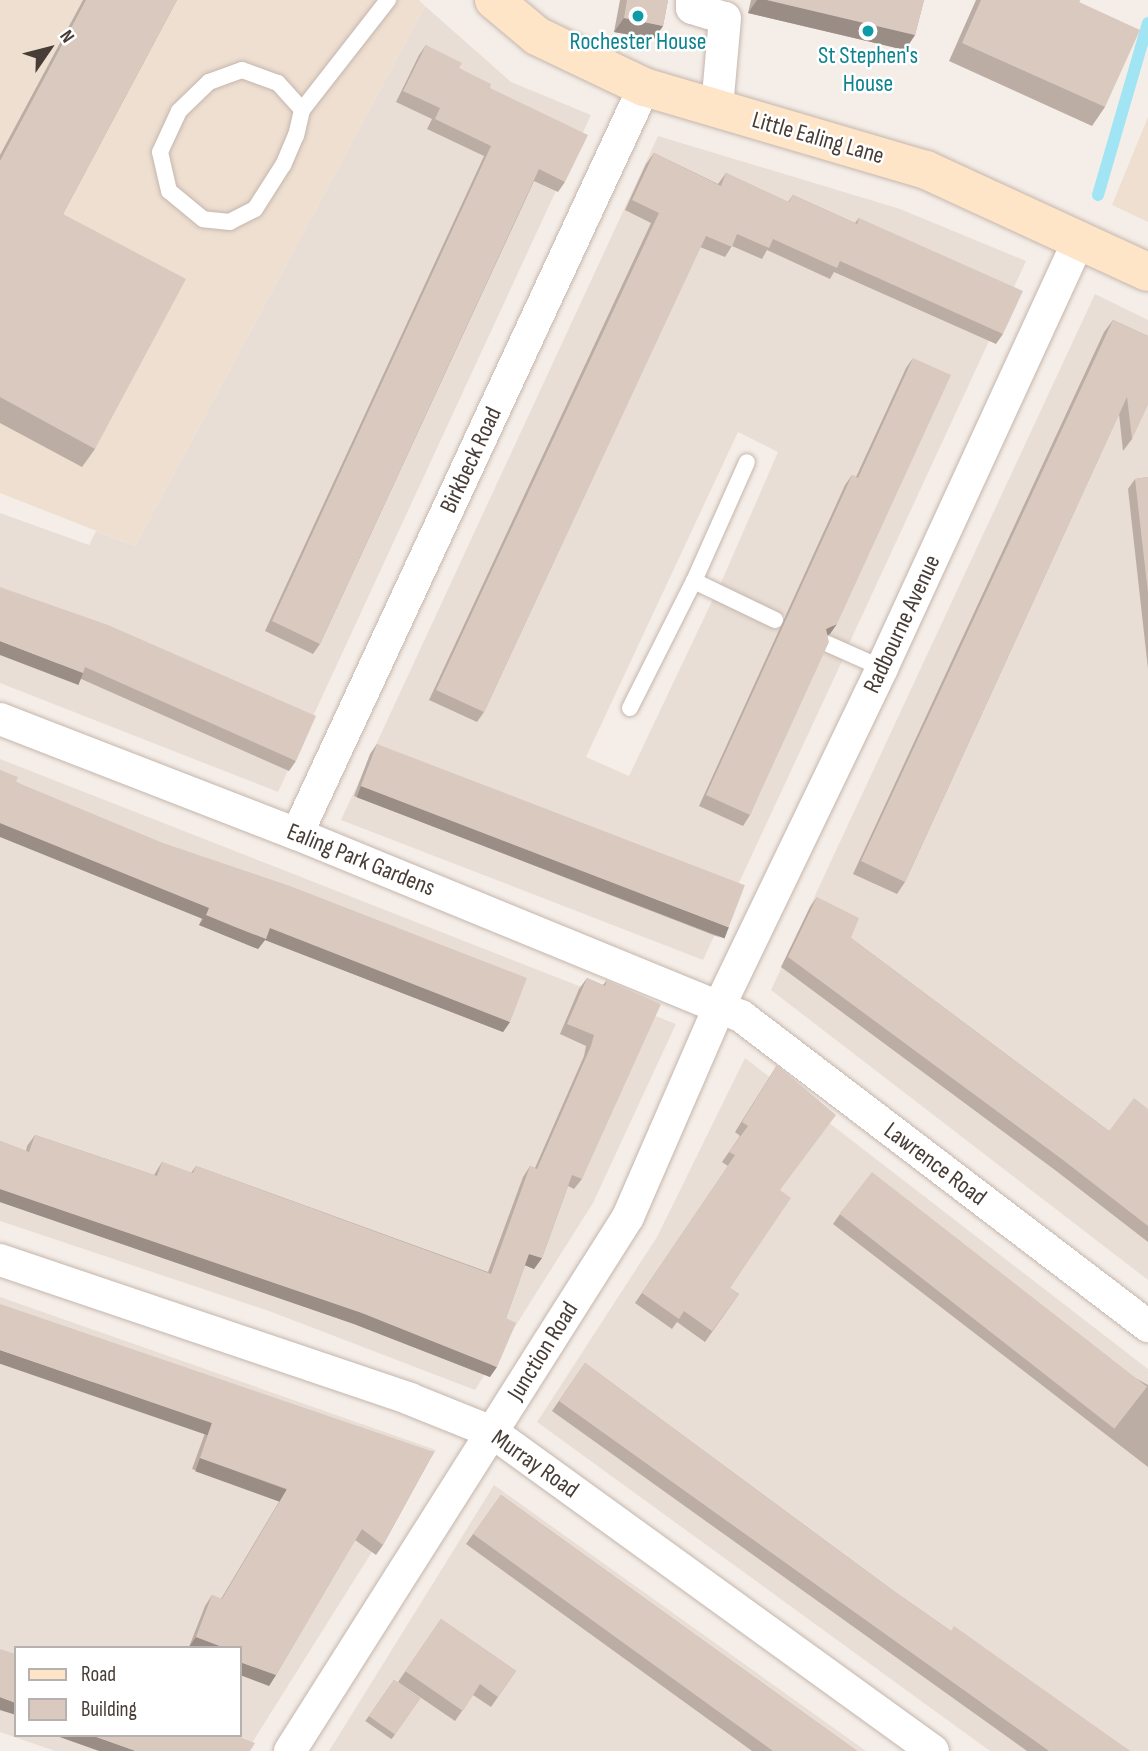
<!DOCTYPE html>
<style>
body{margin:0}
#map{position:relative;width:1148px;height:1751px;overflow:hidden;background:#f5eee8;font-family:"Sofia Sans Condensed",sans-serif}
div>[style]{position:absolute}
.residential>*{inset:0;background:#e9ded5}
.education>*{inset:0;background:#eedfd1}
.stream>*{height:12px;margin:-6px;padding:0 6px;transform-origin:6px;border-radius:6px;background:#a1e5f4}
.roads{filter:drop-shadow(0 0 2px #c4b6ad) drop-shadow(0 0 2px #c4b6ad)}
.service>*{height:16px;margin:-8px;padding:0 8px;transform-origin:8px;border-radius:8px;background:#fff}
.minor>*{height:32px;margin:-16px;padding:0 16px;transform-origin:16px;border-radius:16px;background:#fff}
.secondary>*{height:38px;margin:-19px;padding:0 19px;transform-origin:19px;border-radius:19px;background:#ffe5c7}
.wall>*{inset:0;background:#bbada4;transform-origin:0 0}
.shaded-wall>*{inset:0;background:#998d86;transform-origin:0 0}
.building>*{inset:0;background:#dac9bf;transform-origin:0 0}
.dots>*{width:19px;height:19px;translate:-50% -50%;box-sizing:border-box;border:4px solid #fff;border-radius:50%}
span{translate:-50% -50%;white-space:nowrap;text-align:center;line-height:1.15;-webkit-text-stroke:5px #fff;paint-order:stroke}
.culture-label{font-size:24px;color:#0d838f}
.street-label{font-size:24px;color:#483d36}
.legend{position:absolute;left:14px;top:1646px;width:228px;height:91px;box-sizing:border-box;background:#fff;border:2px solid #b6b1af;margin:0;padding:9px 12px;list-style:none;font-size:21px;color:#483d36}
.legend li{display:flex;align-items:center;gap:14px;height:35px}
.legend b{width:35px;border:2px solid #b6b1af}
.north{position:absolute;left:14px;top:14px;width:70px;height:70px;-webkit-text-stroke:5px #fff;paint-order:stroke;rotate:55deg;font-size:19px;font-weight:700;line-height:28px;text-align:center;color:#483d36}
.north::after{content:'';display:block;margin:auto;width:24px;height:32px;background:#483d36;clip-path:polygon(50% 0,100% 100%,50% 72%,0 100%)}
</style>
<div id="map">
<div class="residential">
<i style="clip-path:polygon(425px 6px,511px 82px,591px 115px,278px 792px,0 683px,0 513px,89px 545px,96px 531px,135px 546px)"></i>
<i style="clip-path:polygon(658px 136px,900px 209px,1026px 261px,848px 646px,720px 585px,778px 452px,738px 432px,586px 757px,629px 776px,714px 597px,844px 657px,703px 960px,341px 820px)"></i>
<i style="clip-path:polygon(1095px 294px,1148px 320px,1148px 1280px,771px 990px)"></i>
<i style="clip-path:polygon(0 759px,676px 1024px,593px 1203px,475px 1390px,269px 1311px,0 1221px)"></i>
<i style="clip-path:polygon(745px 1058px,1148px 1369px,1148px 1751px,990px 1751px,537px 1422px,657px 1237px)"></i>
<i style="clip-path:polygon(evenodd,0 1297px,436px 1450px,247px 1751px,55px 1751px,0 1732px,0 1297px,16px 1648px,240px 1648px,240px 1735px,16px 1735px,16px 1648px)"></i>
<i style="clip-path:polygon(494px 1485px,866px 1751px,329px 1751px)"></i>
</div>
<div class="education">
<i style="clip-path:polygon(0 0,419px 0,425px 6px,135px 546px,0 493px)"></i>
<i style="clip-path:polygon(1148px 117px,1148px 222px,1112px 205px)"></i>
</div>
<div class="stream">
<i style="left:1098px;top:195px;width:179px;rotate:-73.8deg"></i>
</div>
<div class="roads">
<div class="service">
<i style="left:242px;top:70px;width:38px;rotate:20deg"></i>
<i style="left:278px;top:83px;width:36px;rotate:48deg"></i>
<i style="left:302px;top:110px;width:26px;rotate:103deg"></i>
<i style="left:296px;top:135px;width:33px;rotate:113deg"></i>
<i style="left:283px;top:165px;width:52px;rotate:122.5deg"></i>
<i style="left:255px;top:209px;width:28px;rotate:153deg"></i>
<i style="left:230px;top:222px;width:27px;rotate:-174deg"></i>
<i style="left:203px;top:219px;width:44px;rotate:-140.5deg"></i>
<i style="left:169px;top:191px;width:40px;rotate:-103deg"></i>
<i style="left:160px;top:152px;width:45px;rotate:-65.1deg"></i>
<i style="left:179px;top:111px;width:42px;rotate:-44deg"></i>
<i style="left:209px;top:82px;width:35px;rotate:-20deg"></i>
<i style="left:302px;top:110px;width:140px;rotate:-52deg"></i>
<i style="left:694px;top:581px;width:90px;rotate:25.7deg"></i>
<i style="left:828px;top:644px;width:59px;rotate:24deg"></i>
<i style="left:630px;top:708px;width:142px;rotate:-63.3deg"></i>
<i style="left:694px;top:581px;width:130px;rotate:-66deg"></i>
</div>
<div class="minor">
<i style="left:692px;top:0;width:8px;rotate:90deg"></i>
<i style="left:692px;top:8px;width:34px;rotate:17deg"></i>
<i style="left:725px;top:18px;width:90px;rotate:95.1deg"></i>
<i style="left:0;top:719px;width:318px;rotate:21.2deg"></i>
<i style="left:297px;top:834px;width:480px;rotate:22.3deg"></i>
<i style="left:741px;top:1016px;width:512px;rotate:37.3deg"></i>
<i style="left:297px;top:834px;width:824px;rotate:-65.08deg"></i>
<i style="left:0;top:1260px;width:433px;rotate:18.7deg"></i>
<i style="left:410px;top:1399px;width:88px;rotate:21.9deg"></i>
<i style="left:492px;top:1432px;width:544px;rotate:35.88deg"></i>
<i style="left:290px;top:1751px;width:632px;rotate:-57.67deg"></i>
<i style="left:628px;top:1217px;width:231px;rotate:-66.5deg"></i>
<i style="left:720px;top:1005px;width:374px;rotate:-64.3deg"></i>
<i style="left:882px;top:668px;width:470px;rotate:-65.3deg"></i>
</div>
<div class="secondary">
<i style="left:494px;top:0;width:56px;rotate:39.9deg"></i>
<i style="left:537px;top:36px;width:119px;rotate:25.5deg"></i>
<i style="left:644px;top:87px;width:294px;rotate:16.4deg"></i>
<i style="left:926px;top:170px;width:244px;rotate:24.7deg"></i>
</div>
</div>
<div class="wall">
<i style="clip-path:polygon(83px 0,177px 0,63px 214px,95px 449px,82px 467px,0 423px,0 155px)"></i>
<i style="clip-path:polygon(620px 0,668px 0,663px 26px,654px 39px,614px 32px)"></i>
<i style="clip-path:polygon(751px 0,924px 0,915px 35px,905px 50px,748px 13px)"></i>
<i style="clip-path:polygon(976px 0,1080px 0,1079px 2px,1105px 107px,1092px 126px,949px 61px)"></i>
<i style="clip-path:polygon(426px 45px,459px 68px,490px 88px,565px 182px,558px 192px,534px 181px,320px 644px,313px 654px,265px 631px,484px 156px,427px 129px,432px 119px,396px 102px,419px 55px)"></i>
<i style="clip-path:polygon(654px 153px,718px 184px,726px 173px,788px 202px,793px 195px,855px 223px,859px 218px,1003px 334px,996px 344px,834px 272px,830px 279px,767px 250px,762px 259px,732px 246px,725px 257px,700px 247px,484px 712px,477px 722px,429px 700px,651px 223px,625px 210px,646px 164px)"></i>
<i style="clip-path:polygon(1113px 320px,1148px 336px,1132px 439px,1123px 451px,1119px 414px,905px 882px,897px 894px,853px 874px,1104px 332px)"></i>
<i style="clip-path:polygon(913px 358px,830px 634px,827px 635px,750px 815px,743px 826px,699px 806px,845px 485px,852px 475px,856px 477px,906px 368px)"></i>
<i style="clip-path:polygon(1148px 477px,1148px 669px,1128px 489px,1135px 479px)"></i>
<i style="clip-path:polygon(0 587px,296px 761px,289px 771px,79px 678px,75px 683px)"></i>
<i style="clip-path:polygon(377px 744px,721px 938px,354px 796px,370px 754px)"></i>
<i style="clip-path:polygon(0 770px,16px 782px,510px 1022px,503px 1032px,265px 940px,258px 949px,199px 925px,202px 918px,0 836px)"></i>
<i style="clip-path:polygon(817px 897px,851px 938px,1109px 1131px,1148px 1109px,1148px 1242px,1055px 1170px,781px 967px,810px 907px)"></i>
<i style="clip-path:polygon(587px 978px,603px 985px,607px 980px,582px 1179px,574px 1189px,568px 1186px,542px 1258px,534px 1269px,525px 1265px,506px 1318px,490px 1377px,354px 1324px,0 1202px,0 1141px,26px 1151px,27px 1146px,35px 1135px,154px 1175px,162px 1162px,191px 1173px,196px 1166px,488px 1272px,523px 1177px,530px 1166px,535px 1168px,584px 1056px,586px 1046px,560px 1034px,579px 989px)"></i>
<i style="clip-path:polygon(777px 1065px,780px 1190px,730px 1288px,739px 1294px,705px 1342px,677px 1322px,672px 1329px,635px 1303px,728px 1166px,722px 1162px,740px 1136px,735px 1132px)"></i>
<i style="clip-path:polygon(840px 1214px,1148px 1385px,1148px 1467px,833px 1224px)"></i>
<i style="clip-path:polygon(0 1363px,434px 1452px,383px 1545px,376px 1555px,355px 1540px,276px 1675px,269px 1686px,240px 1648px,189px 1647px,205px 1606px,212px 1595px,221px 1599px,280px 1500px,192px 1469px,205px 1433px)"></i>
<i style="clip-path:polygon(585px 1363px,895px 1592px,951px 1631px,1130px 1751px,1027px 1751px,552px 1411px)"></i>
<i style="clip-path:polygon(501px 1495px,857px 1751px,752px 1751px,466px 1544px)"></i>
<i style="clip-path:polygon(441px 1619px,516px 1671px,491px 1707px,473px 1695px,455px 1721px,398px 1682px)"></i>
<i style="left:394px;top:1680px;width:32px;height:50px;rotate:35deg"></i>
</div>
<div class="shaded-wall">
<i style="clip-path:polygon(757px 0,767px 0,915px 35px,905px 50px,748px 13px)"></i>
<i style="clip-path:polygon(624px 18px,663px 26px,654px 39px,614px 32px)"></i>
<i style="clip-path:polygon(837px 624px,830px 634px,819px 639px,826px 629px)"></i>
<i style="left:0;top:641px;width:89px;height:13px;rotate:21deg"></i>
<i style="left:361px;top:786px;width:394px;height:12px;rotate:21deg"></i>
<i style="left:0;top:823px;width:226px;height:13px;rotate:22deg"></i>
<i style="clip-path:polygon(206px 915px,270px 928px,510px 1022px,503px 1032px,265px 940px,258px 949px,199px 925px)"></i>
<i style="clip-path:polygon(0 1189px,362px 1313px,497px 1367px,490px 1377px,354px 1324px,0 1202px)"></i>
<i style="clip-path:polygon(529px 1254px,542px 1258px,534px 1269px,522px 1264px)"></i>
<i style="left:0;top:1350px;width:224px;height:13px;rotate:19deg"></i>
<i style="left:200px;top:1458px;width:92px;height:14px;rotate:20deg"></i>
<i style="clip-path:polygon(196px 1637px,225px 1648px,189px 1647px)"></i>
<i style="clip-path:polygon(240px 1662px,276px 1675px,269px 1686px,240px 1675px)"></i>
<i style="clip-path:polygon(0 1697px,16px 1703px,16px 1715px,0 1710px)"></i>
<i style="clip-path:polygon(54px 1735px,91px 1735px,136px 1751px,99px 1751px)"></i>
</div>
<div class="building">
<i style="clip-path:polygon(86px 0,177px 0,63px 214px,186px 279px,95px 449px,0 397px,0 161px)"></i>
<i style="clip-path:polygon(627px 0,668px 0,663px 26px,624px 18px)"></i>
<i style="clip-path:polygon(767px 0,924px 0,915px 35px)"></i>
<i style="clip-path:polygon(981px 0,1080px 0,1079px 2px,1140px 30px,1105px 107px,962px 43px)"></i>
<i style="clip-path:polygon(426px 45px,462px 63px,459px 68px,491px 84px,490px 88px,588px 135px,565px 182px,539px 169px,320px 644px,272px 621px,491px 146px,435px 119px,440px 108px,403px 91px)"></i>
<i style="clip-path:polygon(654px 153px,721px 186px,726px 173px,789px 202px,793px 195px,857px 224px,859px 218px,1023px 291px,1003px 334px,840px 261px,837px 268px,773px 239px,769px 248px,737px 234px,732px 247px,706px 236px,484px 712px,436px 690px,659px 213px,632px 200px)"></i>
<i style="clip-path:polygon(1113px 320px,1148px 336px,1148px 405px,1132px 439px,1127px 397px,905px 882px,861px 861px)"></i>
<i style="clip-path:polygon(913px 358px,951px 375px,837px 624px,826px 629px,829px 642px,750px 815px,706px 795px,852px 475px,858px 478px)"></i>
<i style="clip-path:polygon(1148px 477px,1148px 593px,1135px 479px)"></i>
<i style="clip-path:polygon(0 587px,108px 625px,316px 716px,296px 761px,85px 667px,83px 673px,0 641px)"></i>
<i style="left:377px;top:744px;width:394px;height:45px;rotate:21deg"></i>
<i style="clip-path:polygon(0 770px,18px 777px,16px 782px,163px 843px,290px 886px,527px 978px,510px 1022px,270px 928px,266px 939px,235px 927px,206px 915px,209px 908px,0 823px)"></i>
<i style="clip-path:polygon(817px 897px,859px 918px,851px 938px,1109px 1131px,1134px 1098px,1148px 1109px,1148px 1226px,1063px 1160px,788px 957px)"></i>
<i style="clip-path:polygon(587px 978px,605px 986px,607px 980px,661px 1004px,582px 1179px,572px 1175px,542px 1258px,529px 1254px,506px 1318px,516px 1323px,497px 1367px,362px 1313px,0 1189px,0 1141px,29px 1152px,35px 1135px,157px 1176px,162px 1162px,193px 1173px,196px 1166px,491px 1274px,530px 1166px,537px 1169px,591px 1046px,594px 1035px,567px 1024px)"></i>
<i style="clip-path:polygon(777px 1065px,836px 1115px,780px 1190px,791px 1198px,730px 1288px,739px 1294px,712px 1331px,684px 1311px,679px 1319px,642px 1293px,735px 1155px,729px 1152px,748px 1126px,742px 1122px)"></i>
<i style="left:872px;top:1172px;width:349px;height:53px;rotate:38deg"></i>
<i style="clip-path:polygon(0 1304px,434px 1452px,383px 1545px,362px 1529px,276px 1675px,240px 1662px,240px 1648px,225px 1648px,196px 1637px,212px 1595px,222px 1599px,287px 1489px,200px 1458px,212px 1423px,0 1350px)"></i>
<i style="clip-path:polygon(585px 1363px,895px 1592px,951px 1631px,954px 1626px,1130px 1751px,1049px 1751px,559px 1401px)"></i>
<i style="clip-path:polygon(501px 1495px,857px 1751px,773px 1751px,473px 1534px)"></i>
<i style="clip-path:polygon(441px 1619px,516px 1671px,498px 1697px,480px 1684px,463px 1711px,405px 1671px)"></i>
<i style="clip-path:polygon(0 1649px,16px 1654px,16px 1703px,0 1697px)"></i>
<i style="left:394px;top:1680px;width:32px;height:44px;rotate:35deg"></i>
<i style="clip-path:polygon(91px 1735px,234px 1735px,255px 1743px,250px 1751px,136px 1751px)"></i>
</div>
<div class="dots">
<i style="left:638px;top:16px;background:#0f9aa8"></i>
<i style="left:868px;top:31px;background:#0f9aa8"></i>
</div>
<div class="culture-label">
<span style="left:638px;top:42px">Rochester House</span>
<span style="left:868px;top:70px">St Stephen's<br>House</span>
</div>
<div class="street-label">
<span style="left:818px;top:138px;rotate:16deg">Little Ealing Lane</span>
<span style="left:471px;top:460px;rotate:-65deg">Birkbeck Road</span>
<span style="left:902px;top:624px;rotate:-65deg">Radbourne Avenue</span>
<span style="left:361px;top:860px;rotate:22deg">Ealing Park Gardens</span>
<span style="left:935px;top:1164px;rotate:37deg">Lawrence Road</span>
<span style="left:543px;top:1351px;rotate:-58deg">Junction Road</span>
<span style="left:535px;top:1464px;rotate:35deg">Murray Road</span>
</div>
<ul class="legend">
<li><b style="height:9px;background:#ffe5c7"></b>Road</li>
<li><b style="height:19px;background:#dac9bf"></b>Building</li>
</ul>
<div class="north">N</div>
</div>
